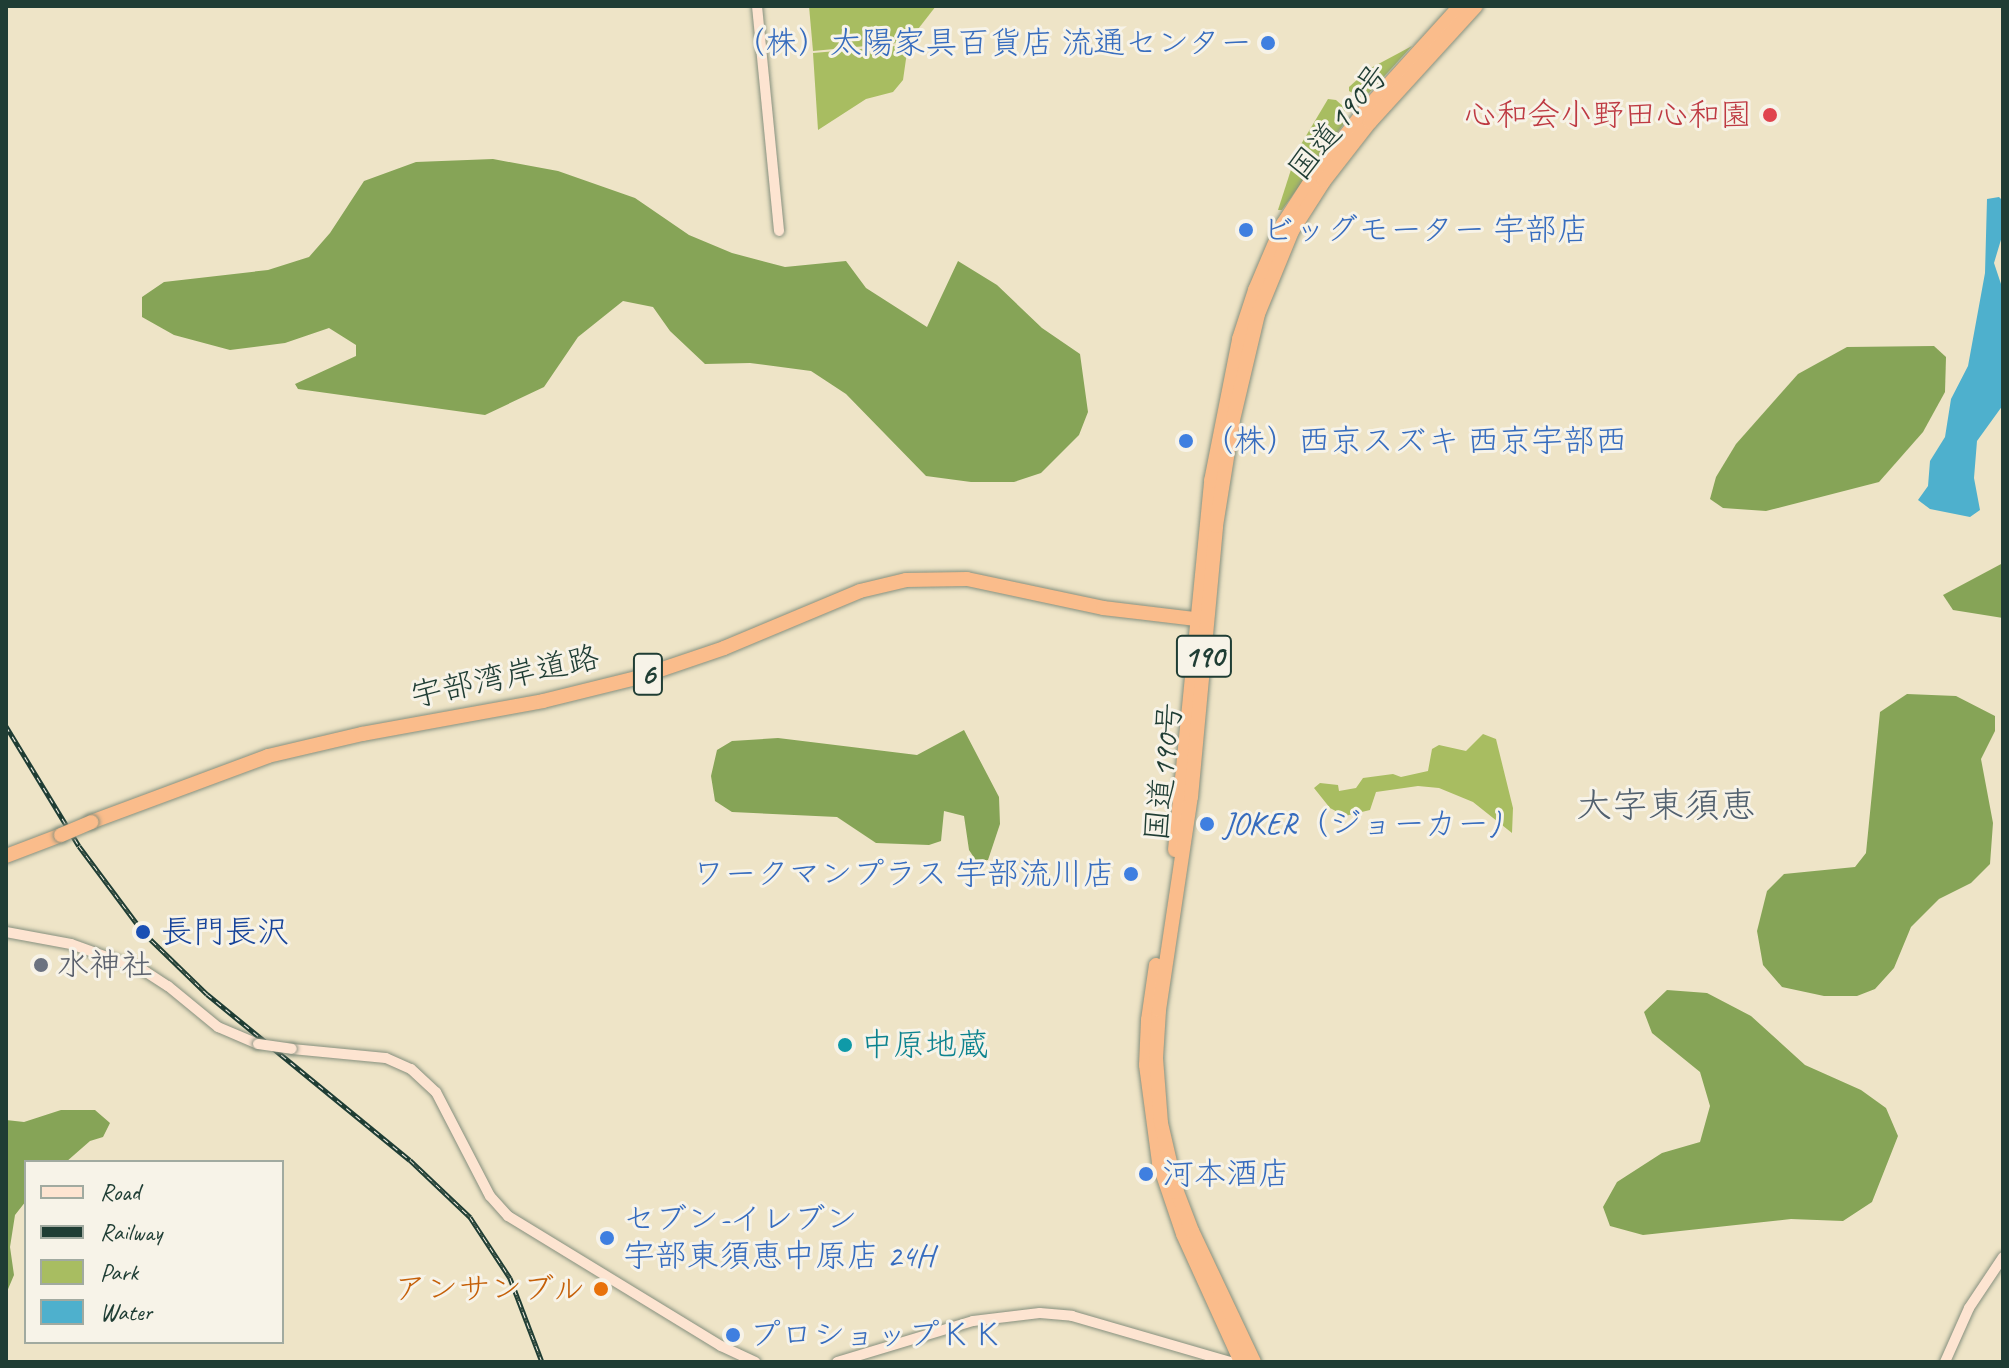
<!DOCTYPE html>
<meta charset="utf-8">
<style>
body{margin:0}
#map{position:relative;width:2009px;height:1368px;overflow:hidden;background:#eee4c7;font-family:Caveat,"Klee One",sans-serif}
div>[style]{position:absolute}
.green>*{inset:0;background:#a8bd61}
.forest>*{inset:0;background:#86a457}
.water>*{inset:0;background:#4eb0cd}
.roads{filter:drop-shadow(0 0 2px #86907e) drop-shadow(0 0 2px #86907e)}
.secondary>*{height:10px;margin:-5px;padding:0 5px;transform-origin:5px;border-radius:5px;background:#fde4d1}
.highway>*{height:14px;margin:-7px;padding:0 7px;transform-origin:7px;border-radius:7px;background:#fabc8b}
.rail>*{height:5px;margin-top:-2.5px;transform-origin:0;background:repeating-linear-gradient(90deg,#f7f3e8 0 6px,#1f3d34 0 12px);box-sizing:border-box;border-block:2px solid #1f3d34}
.bridges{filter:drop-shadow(0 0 2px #86907e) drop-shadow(0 0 2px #86907e)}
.secondary-bridge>*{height:10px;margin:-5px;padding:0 5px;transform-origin:5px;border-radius:5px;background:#fde4d1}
.highway-bridge>*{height:14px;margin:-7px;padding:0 7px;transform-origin:7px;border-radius:7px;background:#fabc8b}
.dots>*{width:22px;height:22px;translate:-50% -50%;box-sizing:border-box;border:4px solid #f7f3e8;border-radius:50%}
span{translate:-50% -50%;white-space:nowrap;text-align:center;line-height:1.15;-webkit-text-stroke:6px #f7f3e8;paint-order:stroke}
.shield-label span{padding:2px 6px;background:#f7f3e8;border:2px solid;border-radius:6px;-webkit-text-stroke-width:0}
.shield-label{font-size:30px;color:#1f3d34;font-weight:700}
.shop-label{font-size:32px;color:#366cbe}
.right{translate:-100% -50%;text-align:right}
.left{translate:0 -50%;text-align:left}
.health-label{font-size:32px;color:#be3a42}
.street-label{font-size:32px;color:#1f3d34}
.transit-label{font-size:32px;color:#164399}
.worship-label{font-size:32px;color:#5b616d}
.culture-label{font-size:32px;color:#0d838f}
.food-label{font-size:32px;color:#c56008}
.quarter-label{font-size:36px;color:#52616f}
.frame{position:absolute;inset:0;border:8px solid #1f3d34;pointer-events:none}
.legend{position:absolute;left:24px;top:1160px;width:260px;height:184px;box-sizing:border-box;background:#f7f3e8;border:2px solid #a1aaa0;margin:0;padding:10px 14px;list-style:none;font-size:24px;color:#1f3d34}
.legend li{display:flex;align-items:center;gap:16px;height:40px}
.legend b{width:40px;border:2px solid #a1aaa0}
</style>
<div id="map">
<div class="green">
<i style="clip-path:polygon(809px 6px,936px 6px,908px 42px,813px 51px)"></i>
<i style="clip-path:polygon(908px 45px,903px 80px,893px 92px,866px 99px,818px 130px,813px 53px)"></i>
<i style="clip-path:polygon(1412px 46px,1369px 93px,1360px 97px,1349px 91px,1349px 87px,1369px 69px)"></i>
<i style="clip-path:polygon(1328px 99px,1336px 100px,1345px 108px,1343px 125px,1282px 210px,1278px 210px,1297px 151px)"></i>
<i style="clip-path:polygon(1483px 734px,1496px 739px,1513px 808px,1512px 833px,1473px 802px,1439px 788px,1418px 786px,1376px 792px,1370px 810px,1345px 816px,1330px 808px,1314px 788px,1320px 783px,1338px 785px,1339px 791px,1356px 788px,1363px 778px,1393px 774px,1401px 777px,1428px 771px,1432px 749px,1439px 745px,1466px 751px)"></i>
</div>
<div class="forest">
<i style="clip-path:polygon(493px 159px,558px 171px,635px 198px,689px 235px,732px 253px,785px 267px,846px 261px,866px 288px,927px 327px,958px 261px,997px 285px,1042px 328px,1080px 354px,1088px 412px,1079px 435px,1041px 473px,1014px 482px,971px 482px,926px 476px,846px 394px,811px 371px,750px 363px,705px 364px,670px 331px,653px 307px,623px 301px,578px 337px,544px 387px,485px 415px,298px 389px,295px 384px,356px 356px,356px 345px,329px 328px,285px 343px,230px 350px,174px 335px,142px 317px,142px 297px,164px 282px,268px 270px,309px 257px,330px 233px,364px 181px,416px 162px)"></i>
<i style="clip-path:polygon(1934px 346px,1946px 357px,1945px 392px,1923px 432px,1879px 482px,1766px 511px,1723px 508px,1710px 499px,1716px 477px,1736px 444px,1798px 374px,1847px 347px)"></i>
<i style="clip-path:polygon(2003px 563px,2003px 618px,1953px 610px,1943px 595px)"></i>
<i style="clip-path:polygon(1907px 694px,1956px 696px,1995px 716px,1995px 731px,1981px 759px,1993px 823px,1990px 864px,1971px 883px,1939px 899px,1911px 927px,1894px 968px,1875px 989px,1857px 996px,1824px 996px,1782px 987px,1763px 965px,1757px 931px,1767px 891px,1784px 874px,1855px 867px,1866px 853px,1880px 712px)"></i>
<i style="clip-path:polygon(964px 730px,999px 797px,1000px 824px,988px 860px,977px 862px,969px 850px,964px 816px,944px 811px,941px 841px,929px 845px,876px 843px,837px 817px,732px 812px,715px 801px,711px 776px,717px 750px,732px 741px,778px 738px,917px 755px)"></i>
<i style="clip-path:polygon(1667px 990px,1707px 993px,1751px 1016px,1805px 1065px,1861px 1090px,1886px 1108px,1898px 1136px,1872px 1202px,1843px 1221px,1791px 1219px,1643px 1235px,1610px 1226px,1603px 1207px,1617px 1182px,1662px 1153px,1700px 1142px,1710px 1106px,1700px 1072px,1652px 1033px,1644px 1012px)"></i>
<i style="clip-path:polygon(61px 1110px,95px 1110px,110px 1123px,103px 1137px,90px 1141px,66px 1162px,26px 1162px,26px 1201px,15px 1215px,10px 1247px,14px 1275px,6px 1294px,6px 1120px,24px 1122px)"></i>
</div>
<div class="water">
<i style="clip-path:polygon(1999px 197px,2003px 201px,2003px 233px,1994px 263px,2003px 290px,2003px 405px,1977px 441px,1974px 478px,1980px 510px,1970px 517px,1930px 509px,1918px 500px,1928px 486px,1930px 461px,1945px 437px,1951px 399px,1968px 366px,1985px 273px,1987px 199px)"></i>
</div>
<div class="roads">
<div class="secondary">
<i style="left:757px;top:6px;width:226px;rotate:84.4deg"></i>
<i style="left:6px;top:932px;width:66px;rotate:10.5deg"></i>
<i style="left:71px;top:944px;width:77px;rotate:19.9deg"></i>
<i style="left:143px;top:970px;width:30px;rotate:33deg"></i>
<i style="left:168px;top:986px;width:65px;rotate:39.4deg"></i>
<i style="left:218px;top:1027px;width:43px;rotate:23deg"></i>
<i style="left:292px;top:1049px;width:94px;rotate:5.5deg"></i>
<i style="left:386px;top:1058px;width:27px;rotate:24deg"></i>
<i style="left:411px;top:1069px;width:34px;rotate:43deg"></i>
<i style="left:436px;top:1092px;width:117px;rotate:62.6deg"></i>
<i style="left:490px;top:1196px;width:27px;rotate:48deg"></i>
<i style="left:508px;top:1216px;width:250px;rotate:31.4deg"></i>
<i style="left:721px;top:1346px;width:38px;rotate:25deg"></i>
<i style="left:837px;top:1362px;width:142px;rotate:-16.8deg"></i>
<i style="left:973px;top:1321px;width:67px;rotate:-6.8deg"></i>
<i style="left:1040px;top:1313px;width:32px;rotate:5deg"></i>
<i style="left:1072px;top:1316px;width:165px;rotate:16.2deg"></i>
<i style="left:1945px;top:1362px;width:59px;rotate:-66deg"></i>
<i style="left:1969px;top:1308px;width:61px;rotate:-56.3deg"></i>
</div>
<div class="highway">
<i style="left:91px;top:822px;width:189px;rotate:-20.4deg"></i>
<i style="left:268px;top:756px;width:97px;rotate:-13.2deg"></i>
<i style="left:362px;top:734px;width:184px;rotate:-10.3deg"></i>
<i style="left:543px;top:701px;width:96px;rotate:-13.9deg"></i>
<i style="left:636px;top:678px;width:93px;rotate:-18.8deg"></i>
<i style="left:724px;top:648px;width:147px;rotate:-22.7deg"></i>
<i style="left:860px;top:591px;width:47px;rotate:-13.4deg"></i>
<i style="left:906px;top:580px;width:61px;rotate:-0.9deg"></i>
<i style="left:967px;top:579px;width:139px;rotate:12deg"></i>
<i style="left:1103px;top:608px;width:102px;rotate:6.8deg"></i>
<i style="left:1175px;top:850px;width:371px;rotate:-84.4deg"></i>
<i style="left:1211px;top:481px;width:145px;rotate:-78.8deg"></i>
<i style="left:1239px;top:339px;width:52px;rotate:-71.9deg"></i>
<i style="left:1255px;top:290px;width:72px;rotate:-67deg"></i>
<i style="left:1283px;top:224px;width:57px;rotate:-57.1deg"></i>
<i style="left:1314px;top:176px;width:80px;rotate:-52.1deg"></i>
<i style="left:1363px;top:113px;width:144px;rotate:-47.8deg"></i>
<i style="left:6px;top:856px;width:59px;rotate:-20.9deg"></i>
<i style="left:1156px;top:965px;width:56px;rotate:98.3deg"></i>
<i style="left:1148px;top:1020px;width:45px;rotate:92.5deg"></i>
<i style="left:1146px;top:1065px;width:99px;rotate:82.4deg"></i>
<i style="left:1159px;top:1163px;width:75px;rotate:71.3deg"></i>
<i style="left:1183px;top:1234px;width:141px;rotate:65.6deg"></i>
<i style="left:1254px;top:1362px;width:145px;rotate:-115.3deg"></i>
<i style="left:1192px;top:1231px;width:42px;rotate:-111deg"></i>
<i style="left:1177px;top:1192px;width:71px;rotate:-103.1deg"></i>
<i style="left:1161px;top:1123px;width:65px;rotate:-94.4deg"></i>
<i style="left:1156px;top:1058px;width:48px;rotate:-86.4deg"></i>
<i style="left:1159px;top:1010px;width:215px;rotate:-81.5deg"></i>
<i style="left:1191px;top:797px;width:272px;rotate:-84.7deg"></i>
<i style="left:1216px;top:526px;width:107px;rotate:-80.9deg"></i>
<i style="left:1233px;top:420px;width:109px;rotate:-76.7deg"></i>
<i style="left:1258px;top:314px;width:90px;rotate:-67.7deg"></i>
<i style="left:1292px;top:231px;width:59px;rotate:-57.4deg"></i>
<i style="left:1324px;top:181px;width:75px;rotate:-52.1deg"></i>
<i style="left:1370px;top:122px;width:157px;rotate:-47.6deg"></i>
</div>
</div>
<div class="rail">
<i style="left:6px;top:726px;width:140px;rotate:58.7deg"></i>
<i style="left:79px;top:846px;width:107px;rotate:53.3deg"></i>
<i style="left:143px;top:932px;width:89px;rotate:44.1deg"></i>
<i style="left:207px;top:994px;width:262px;rotate:39.3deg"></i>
<i style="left:410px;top:1160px;width:83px;rotate:43.5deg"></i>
<i style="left:470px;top:1217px;width:73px;rotate:56.7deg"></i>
<i style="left:510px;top:1278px;width:90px;rotate:69.1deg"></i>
</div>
<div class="bridges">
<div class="secondary-bridge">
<i style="left:258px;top:1044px;width:34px;rotate:8deg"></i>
</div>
<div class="highway-bridge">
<i style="left:61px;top:835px;width:33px;rotate:-23deg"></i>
</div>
</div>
<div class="dots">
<i style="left:1268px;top:43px;background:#3f7fe0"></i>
<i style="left:1770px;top:115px;background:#e0444e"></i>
<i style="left:1246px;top:230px;background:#3f7fe0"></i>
<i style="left:1186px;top:441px;background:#3f7fe0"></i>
<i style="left:1207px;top:824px;background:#3f7fe0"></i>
<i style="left:1131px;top:874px;background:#3f7fe0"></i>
<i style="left:143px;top:932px;background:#1a4fb4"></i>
<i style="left:41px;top:965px;background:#6b7280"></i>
<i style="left:845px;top:1045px;background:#0f9aa8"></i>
<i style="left:1146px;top:1174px;background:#3f7fe0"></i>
<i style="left:607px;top:1238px;background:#3f7fe0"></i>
<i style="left:601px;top:1289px;background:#e8710a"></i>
<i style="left:733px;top:1335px;background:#3f7fe0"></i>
</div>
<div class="shield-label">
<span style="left:1204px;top:656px">190</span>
<span style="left:648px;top:674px">6</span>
</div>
<div class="shop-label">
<span class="right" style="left:1252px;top:43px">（株）太陽家具百貨店 流通センター</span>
<span class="left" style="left:1262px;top:230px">ビッグモーター 宇部店</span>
<span class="left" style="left:1202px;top:441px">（株）西京スズキ 西京宇部西</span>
<span class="left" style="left:1223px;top:824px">JOKER（ジョーカー)</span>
<span class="right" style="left:1115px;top:874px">ワークマンプラス 宇部流川店</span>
<span class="left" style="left:1162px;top:1174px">河本酒店</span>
<span class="left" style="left:623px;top:1238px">セブン-イレブン<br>宇部東須恵中原店 24H</span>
<span class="left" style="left:749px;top:1335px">プロショップＫＫ</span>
</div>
<div class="health-label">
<span class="right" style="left:1752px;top:115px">心和会小野田心和園</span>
</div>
<div class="street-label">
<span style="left:1339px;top:122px;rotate:-51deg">国道190号</span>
<span style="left:505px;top:677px;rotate:-12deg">宇部湾岸道路</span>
<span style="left:1164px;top:772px;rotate:-84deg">国道190号</span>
</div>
<div class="transit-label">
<span class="left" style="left:161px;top:932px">長門長沢</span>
</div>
<div class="worship-label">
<span class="left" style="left:57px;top:965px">水神社</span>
</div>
<div class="culture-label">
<span class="left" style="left:861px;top:1045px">中原地蔵</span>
</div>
<div class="food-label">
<span class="right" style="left:585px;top:1289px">アンサンブル</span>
</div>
<div class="quarter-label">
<span style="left:1666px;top:806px">大字東須恵</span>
</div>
<div class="frame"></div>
<ul class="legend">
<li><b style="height:10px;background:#fde4d1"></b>Road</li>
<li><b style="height:10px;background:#1f3d34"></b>Railway</li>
<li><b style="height:22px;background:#a8bd61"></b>Park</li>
<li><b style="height:22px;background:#4eb0cd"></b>Water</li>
</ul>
</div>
